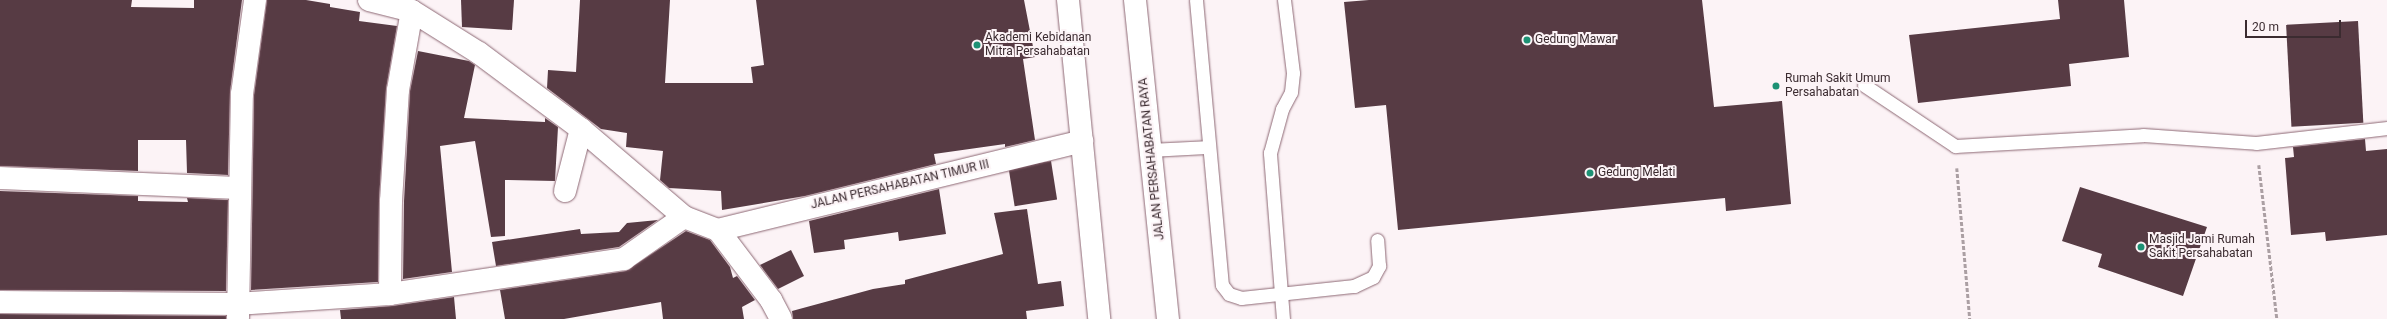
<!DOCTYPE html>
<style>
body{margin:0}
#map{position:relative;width:2387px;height:319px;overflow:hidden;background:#fcf3f6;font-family:Roboto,sans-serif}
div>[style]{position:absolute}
.building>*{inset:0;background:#573b44;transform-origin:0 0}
.path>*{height:2.5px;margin-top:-1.25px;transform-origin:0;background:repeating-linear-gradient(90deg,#ab9fa3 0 4px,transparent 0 6px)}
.roads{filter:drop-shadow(0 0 1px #8d6874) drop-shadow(0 0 1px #8d6874)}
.service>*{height:13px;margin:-6.5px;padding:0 6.5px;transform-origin:6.5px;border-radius:6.5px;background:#fff}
.minor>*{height:22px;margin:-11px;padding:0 11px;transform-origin:11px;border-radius:11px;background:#fff}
.tertiary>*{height:22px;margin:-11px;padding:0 11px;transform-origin:11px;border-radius:11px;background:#fff}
.dots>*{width:11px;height:11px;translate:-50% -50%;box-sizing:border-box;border:2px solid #fcf3f6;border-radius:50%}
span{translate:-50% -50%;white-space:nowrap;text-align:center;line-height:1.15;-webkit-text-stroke:4px #fcf3f6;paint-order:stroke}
.poi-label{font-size:12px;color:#3b2b30}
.left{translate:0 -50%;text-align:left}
.street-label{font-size:12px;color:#3b2b30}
.scale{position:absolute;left:2245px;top:20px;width:96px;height:18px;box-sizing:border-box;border:2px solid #3b2b30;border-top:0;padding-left:5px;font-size:12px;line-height:14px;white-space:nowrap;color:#3b2b30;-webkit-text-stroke:3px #fcf3f6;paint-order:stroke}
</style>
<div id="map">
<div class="building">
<i style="clip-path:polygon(0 0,132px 0,131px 7px,194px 8px,194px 0,242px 0,230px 92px,228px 175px,187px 173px,186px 140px,138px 140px,138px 171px,0 166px)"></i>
<i style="clip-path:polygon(267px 0,306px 0,330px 4px,330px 7px,360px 12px,359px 21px,397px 26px,386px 89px,379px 200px,378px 282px,251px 290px,254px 95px)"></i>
<i style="clip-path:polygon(461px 0,514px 0,512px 30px,462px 27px)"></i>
<i style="clip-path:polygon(580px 0,670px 0,665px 83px,753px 83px,751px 67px,764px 65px,756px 0,1024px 0,1035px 57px,1023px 59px,1035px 140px,1005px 147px,1005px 144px,934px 154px,936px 164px,805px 196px,722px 210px,721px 191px,669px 188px,660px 180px,663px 151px,626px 147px,627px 133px,601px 129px,547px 88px,548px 70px,576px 72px)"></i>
<i style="clip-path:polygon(1369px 0,1702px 0,1714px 107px,1782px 101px,1791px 204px,1726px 211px,1725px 198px,1398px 230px,1386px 105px,1355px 108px,1344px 2px)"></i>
<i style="clip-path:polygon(2058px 0,2124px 0,2129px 57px,2069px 64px,2071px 86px,1918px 103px,1909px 35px,2060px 19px)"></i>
<i style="left:2358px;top:21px;width:102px;height:72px;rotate:87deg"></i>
<i style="clip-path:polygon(418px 51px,469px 61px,475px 65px,464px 118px,545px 122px,545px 118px,558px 127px,555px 181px,505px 180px,505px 236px,491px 237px,475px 141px,440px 146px,452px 272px,403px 279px,404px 201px,410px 91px)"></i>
<i style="clip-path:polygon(2365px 139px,2366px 151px,2387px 149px,2387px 235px,2326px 241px,2325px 232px,2291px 235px,2285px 158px,2294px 157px,2293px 147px)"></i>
<i style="left:1051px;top:161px;width:39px;height:43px;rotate:81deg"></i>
<i style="clip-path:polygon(2080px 187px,2207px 227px,2183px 296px,2098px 267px,2102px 254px,2062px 241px)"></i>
<i style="clip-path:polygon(939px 189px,946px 234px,899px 241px,898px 232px,844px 240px,845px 249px,814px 253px,809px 221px)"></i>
<i style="clip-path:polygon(0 191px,138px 196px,138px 201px,188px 202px,187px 198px,228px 200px,226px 291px,0 290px)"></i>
<i style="clip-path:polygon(1027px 209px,1038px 284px,1061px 281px,1064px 306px,1026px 311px,1027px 319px,793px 319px,792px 311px,873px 289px,905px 284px,905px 280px,1003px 254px,994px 213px)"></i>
<i style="clip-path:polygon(658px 220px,619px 247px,496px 266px,492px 242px,580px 229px,581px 234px,619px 232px,627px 223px)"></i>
<i style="clip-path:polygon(686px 231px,710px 240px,730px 267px,733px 278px,737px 276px,755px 300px,742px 307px,744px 319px,663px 319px,661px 302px,564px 319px,505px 319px,500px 290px,626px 271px)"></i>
<i style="clip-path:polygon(791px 250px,804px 276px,778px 289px,760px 265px)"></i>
<i style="clip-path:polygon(454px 297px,456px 319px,341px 319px,340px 310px,392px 306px)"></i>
<i style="clip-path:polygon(0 314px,226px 316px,226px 319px,0 319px)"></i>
</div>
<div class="path">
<i style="left:2259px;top:165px;width:155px;rotate:83.3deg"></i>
<i style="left:1957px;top:168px;width:152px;rotate:85.1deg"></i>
</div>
<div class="roads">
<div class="service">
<i style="left:1196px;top:0;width:286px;rotate:84.8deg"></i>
<i style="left:1222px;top:285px;width:11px;rotate:52deg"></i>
<i style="left:1229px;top:294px;width:13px;rotate:18deg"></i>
<i style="left:1241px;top:298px;width:114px;rotate:-6.1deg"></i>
<i style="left:1354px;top:286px;width:21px;rotate:-25deg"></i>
<i style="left:1373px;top:277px;width:13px;rotate:-61deg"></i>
<i style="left:1379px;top:266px;width:26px;rotate:-94deg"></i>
<i style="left:1864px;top:85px;width:110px;rotate:33.8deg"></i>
<i style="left:1955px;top:146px;width:188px;rotate:-3.3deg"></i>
<i style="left:2143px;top:135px;width:113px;rotate:4deg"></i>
<i style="left:2256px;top:143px;width:132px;rotate:-6.5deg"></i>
<i style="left:1151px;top:150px;width:58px;rotate:-3deg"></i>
<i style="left:1283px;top:319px;width:167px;rotate:-94.5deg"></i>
<i style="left:1270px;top:153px;width:46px;rotate:-74.7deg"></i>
<i style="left:1282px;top:109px;width:19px;rotate:-62deg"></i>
<i style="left:1291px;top:92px;width:19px;rotate:-84deg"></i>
<i style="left:1293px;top:73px;width:74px;rotate:-97deg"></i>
</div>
<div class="minor">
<i style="left:369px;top:0;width:44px;rotate:14.3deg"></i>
<i style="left:412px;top:11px;width:79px;rotate:32.1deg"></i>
<i style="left:479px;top:53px;width:127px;rotate:36.7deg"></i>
<i style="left:581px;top:129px;width:135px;rotate:40.5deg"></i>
<i style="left:684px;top:217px;width:36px;rotate:21deg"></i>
<i style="left:0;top:178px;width:239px;rotate:2.4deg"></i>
<i style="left:565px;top:191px;width:64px;rotate:-75.5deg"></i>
<i style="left:718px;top:230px;width:375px;rotate:-13.7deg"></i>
<i style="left:718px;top:230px;width:88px;rotate:52.9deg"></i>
<i style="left:771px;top:300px;width:21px;rotate:62deg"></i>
<i style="left:390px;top:294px;width:93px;rotate:-89.4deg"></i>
<i style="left:391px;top:201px;width:111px;rotate:-86.4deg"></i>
<i style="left:398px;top:90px;width:80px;rotate:-80deg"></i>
<i style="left:0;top:302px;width:236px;rotate:0.5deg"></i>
<i style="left:236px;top:304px;width:154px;rotate:-3.7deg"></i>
<i style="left:390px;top:294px;width:237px;rotate:-8.5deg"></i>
<i style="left:624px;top:259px;width:73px;rotate:-35deg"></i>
<i style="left:238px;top:318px;width:224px;rotate:-89deg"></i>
<i style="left:242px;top:94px;width:95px;rotate:-82.1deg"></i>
</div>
<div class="tertiary">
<i style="left:1068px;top:0;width:321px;rotate:84.4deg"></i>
<i style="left:1135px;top:0;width:321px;rotate:84.1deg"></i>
</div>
</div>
<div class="dots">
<i style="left:1527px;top:40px;background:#1d9174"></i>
<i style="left:977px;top:45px;background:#1d9174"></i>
<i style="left:1776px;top:86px;background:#1d9174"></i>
<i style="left:1590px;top:173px;background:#1d9174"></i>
<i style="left:2141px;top:247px;background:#1d9174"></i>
</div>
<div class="poi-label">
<span class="left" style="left:985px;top:45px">Akademi Kebidanan<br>Mitra Persahabatan</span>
<span class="left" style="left:1535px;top:40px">Gedung Mawar</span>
<span class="left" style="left:1785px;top:86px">Rumah Sakit Umum<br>Persahabatan</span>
<span class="left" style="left:1598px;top:173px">Gedung Melati</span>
<span class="left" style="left:2149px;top:247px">Masjid Jami Rumah<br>Sakit Persahabatan</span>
</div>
<div class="street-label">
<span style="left:1152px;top:159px;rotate:-96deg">JALAN PERSAHABATAN RAYA</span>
<span style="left:900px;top:185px;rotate:-13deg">JALAN PERSAHABATAN TIMUR III</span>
</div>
<div class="scale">20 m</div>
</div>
